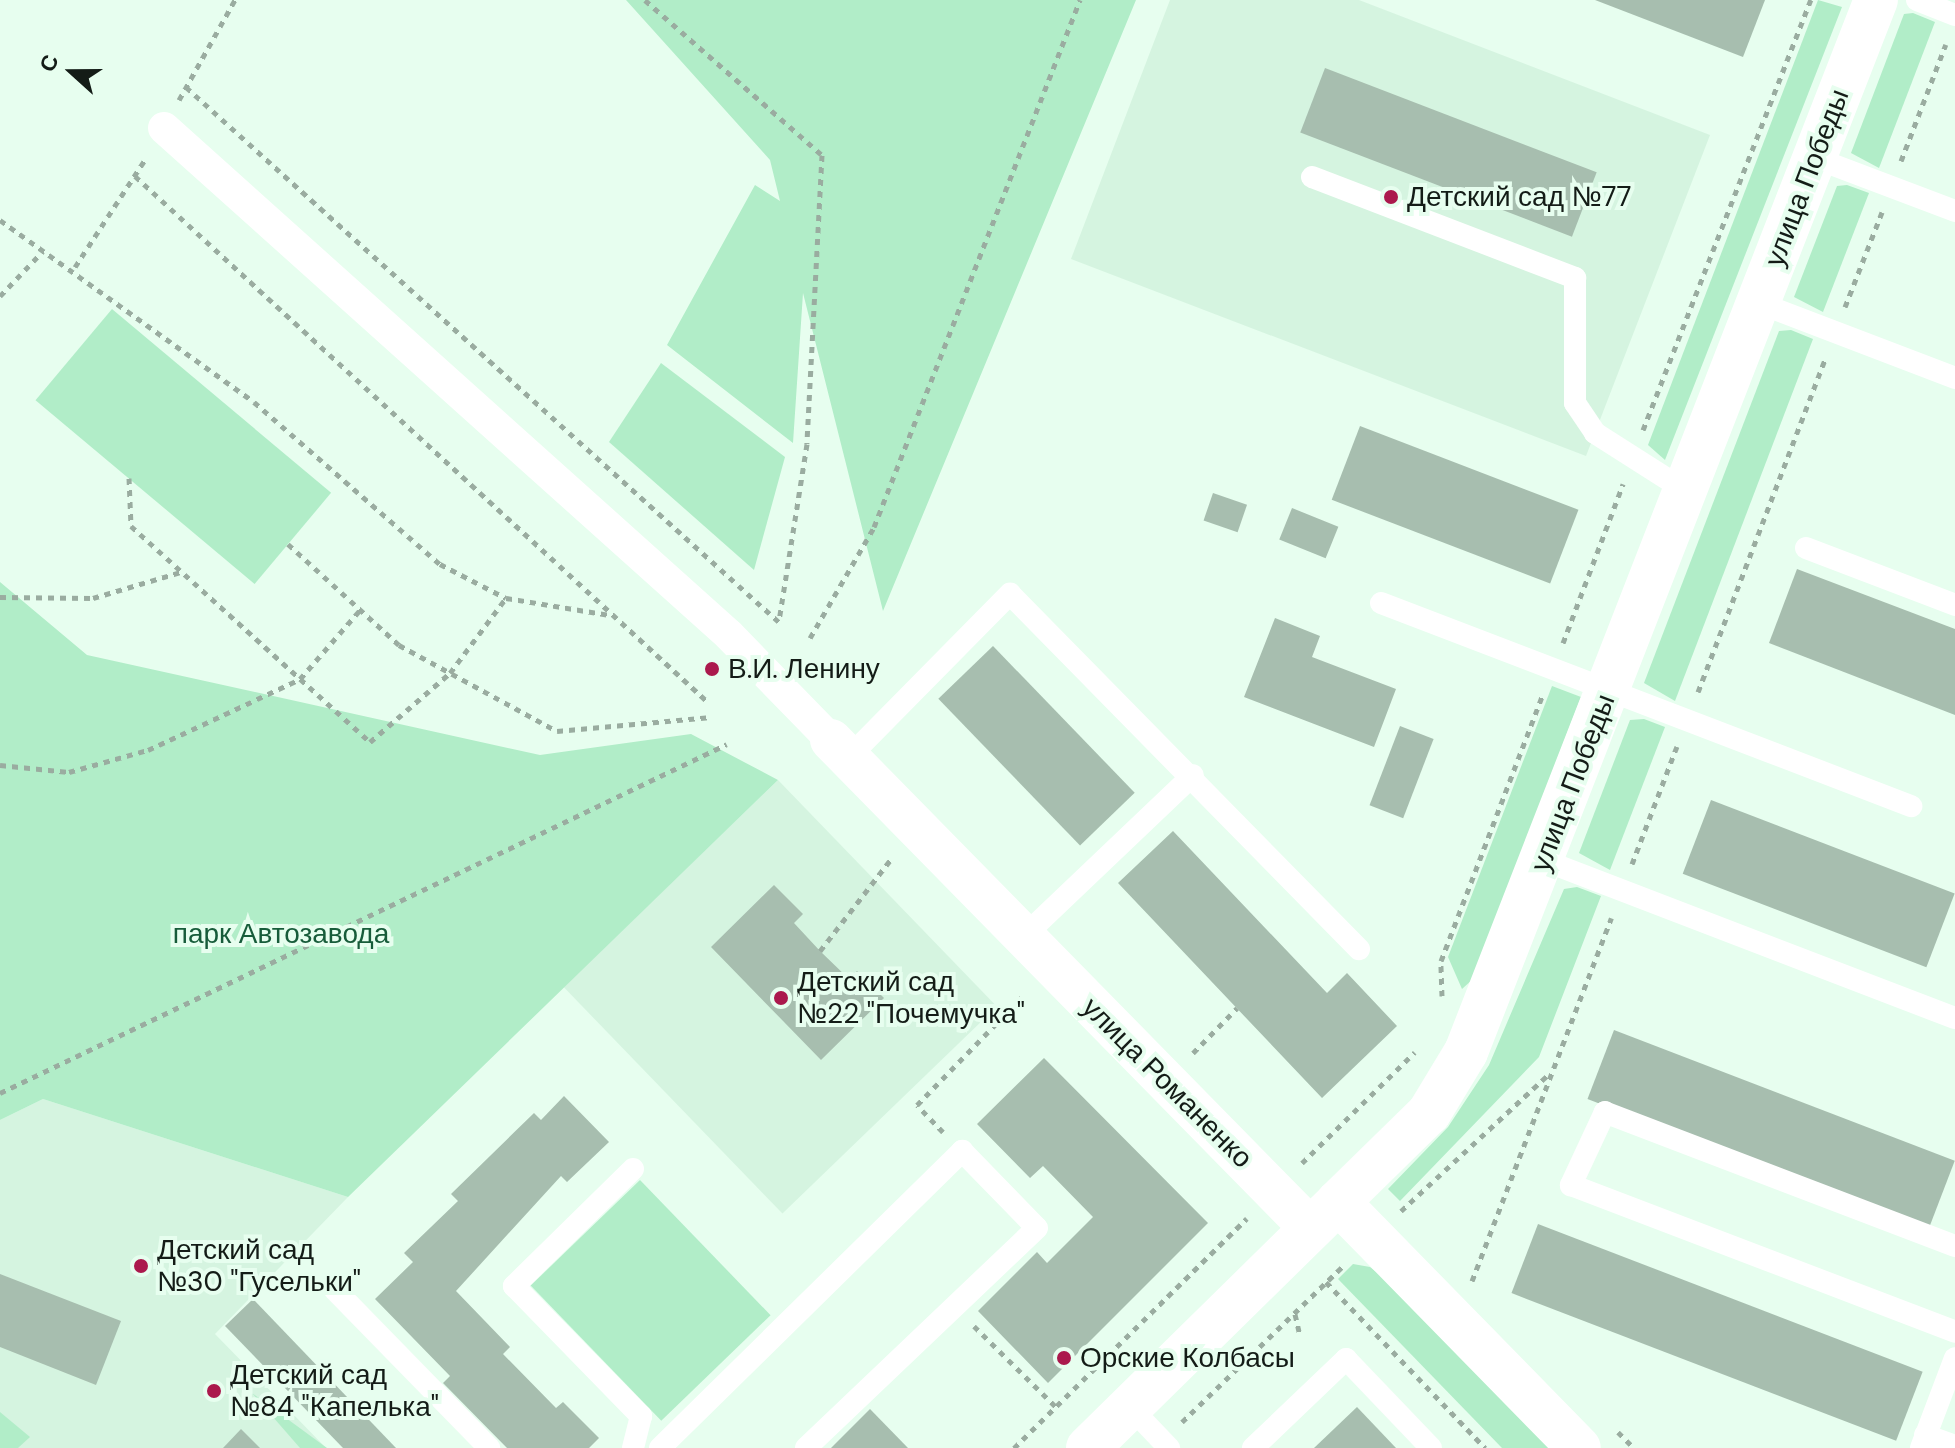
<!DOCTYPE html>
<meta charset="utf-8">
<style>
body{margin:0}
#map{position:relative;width:1955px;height:1448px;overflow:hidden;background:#e7feef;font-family:"DM Sans",sans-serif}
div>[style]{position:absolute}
.built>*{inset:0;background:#d5f4e0;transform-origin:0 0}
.green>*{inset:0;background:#b1edc8;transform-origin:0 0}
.building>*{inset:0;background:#a7beaf;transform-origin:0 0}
.path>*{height:5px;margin-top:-2.5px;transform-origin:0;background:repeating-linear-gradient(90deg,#9aaca0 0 6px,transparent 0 12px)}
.service>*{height:22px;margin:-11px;padding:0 11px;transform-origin:11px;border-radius:11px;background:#fff}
.pedestrian>*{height:32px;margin:-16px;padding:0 16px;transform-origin:16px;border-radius:16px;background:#fff}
.minor>*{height:42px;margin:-21px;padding:0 21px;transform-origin:21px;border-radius:21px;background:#fff}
.tertiary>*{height:44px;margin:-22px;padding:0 22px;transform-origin:22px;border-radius:22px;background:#fff}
.secondary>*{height:44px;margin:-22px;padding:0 22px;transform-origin:22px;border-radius:22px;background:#fff}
.dots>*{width:22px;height:22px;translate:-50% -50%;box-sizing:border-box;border:4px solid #e7feef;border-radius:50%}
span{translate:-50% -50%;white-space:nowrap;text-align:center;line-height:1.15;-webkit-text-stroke:8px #e7feef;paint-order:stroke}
.street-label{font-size:28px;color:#141c17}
.poi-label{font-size:28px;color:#141c17}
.left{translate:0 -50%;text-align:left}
.park-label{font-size:28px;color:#175c3a}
.north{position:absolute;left:32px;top:32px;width:80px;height:80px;-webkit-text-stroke:6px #e7feef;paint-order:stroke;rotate:291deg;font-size:22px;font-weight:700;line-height:32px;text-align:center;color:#141c17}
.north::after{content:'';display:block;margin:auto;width:28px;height:36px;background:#141c17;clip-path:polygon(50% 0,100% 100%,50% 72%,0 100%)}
</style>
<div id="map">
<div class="built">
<i style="clip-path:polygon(1170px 0,1359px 0,1710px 135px,1586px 456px,1071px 259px)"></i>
<i style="left:778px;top:780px;width:315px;height:298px;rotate:46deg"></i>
<i style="clip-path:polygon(43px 1099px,348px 1197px,215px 1334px,326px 1448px,0 1448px,0 1120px)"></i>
</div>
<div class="green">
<i style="clip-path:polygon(626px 0,1136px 0,883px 611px,803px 293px,793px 443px,667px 345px,755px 185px,780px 201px,770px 160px)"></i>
<i style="clip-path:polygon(1818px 0,1842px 7px,1665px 460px,1648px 445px)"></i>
<i style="clip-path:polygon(1913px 13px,1935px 22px,1879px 168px,1851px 153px,1904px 14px)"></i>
<i style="clip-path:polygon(1847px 185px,1869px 193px,1823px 312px,1794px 297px,1837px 186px)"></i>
<i style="left:112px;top:309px;width:286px;height:119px;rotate:40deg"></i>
<i style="clip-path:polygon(1791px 330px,1813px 339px,1675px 701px,1644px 683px,1779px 331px)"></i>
<i style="clip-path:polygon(661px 363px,785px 457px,754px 570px,609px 442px)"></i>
<i style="clip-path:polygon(0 582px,87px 655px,540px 755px,691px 734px,778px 780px,348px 1197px,43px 1099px,0 1120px)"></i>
<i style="clip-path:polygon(1552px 686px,1581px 697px,1473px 979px,1462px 989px,1448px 957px)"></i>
<i style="clip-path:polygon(1644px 719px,1665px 727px,1610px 870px,1579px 853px,1630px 720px)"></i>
<i style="clip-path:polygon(1577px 887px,1601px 896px,1539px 1057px,1400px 1201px,1388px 1189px,1448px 1127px,1489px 1065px,1564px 889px)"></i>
<i style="left:640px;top:1180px;width:188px;height:152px;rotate:46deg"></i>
<i style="clip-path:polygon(1353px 1264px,1370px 1267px,1392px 1284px,1551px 1448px,1502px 1448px,1338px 1279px)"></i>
<i style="clip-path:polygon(252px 1393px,327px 1448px,300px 1448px)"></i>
<i style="clip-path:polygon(0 1412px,30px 1437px,18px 1448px,0 1448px)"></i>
</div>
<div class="building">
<i style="clip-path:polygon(1595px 0,1765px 0,1743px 57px)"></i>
<i style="left:1325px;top:68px;width:291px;height:69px;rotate:21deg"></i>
<i style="left:1360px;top:426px;width:234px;height:79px;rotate:21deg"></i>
<i style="left:1213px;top:493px;width:36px;height:29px;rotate:19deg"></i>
<i style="left:1292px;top:508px;width:50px;height:34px;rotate:22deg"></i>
<i style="clip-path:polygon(1797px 569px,1955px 629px,1955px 715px,1769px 643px)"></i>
<i style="clip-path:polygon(1275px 618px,1320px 636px,1312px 657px,1396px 689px,1374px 747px,1244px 697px)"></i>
<i style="left:993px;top:646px;width:204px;height:76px;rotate:46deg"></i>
<i style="left:1400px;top:726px;width:36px;height:85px;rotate:21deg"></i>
<i style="left:1711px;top:800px;width:261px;height:79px;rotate:21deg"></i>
<i style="clip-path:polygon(1173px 831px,1327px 993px,1347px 973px,1397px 1026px,1322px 1098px,1118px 883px)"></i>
<i style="clip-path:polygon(774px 885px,803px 914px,794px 923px,820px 951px,849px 979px,857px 971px,884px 998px,821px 1060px,711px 947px)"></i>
<i style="left:1614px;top:1030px;width:365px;height:74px;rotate:21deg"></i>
<i style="clip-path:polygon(1044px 1058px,1208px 1223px,1048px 1383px,978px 1311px,1037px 1252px,1047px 1263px,1093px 1217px,1043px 1166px,1030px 1178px,977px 1124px)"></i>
<i style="clip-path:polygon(564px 1096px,609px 1142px,567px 1182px,561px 1176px,456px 1291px,510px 1347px,503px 1354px,556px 1408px,563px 1402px,599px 1438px,589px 1448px,507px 1448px,443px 1383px,450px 1376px,375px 1299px,413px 1262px,404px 1253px,458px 1201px,451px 1194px,534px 1113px,541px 1120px)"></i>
<i style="left:1538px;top:1224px;width:412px;height:74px;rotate:21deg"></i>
<i style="clip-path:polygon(0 1274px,121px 1321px,96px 1385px,0 1347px)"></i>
<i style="clip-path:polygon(253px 1299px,396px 1448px,343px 1448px,225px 1326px)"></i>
<i style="clip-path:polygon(1357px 1407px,1396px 1448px,1314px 1448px)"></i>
<i style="clip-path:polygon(870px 1409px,908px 1448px,831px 1448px)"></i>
<i style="clip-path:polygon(241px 1429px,260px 1448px,223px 1448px)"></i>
</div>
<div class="path">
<i style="left:645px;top:0;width:235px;rotate:41.2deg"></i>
<i style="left:822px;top:155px;width:289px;rotate:93deg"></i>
<i style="left:807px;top:444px;width:179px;rotate:99deg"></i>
<i style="left:186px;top:87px;width:799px;rotate:42.06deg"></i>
<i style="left:179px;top:100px;width:115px;rotate:-60.8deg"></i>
<i style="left:1901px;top:161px;width:125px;rotate:-69deg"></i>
<i style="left:135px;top:176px;width:779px;rotate:42.56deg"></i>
<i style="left:0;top:220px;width:312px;rotate:35.6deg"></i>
<i style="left:254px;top:402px;width:247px;rotate:41.1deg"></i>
<i style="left:440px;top:564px;width:74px;rotate:27.3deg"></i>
<i style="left:506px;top:598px;width:105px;rotate:9.3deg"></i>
<i style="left:75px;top:267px;width:130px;rotate:-56.9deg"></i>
<i style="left:0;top:296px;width:62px;rotate:-46.3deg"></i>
<i style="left:1845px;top:307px;width:102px;rotate:-68.7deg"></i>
<i style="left:1643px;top:430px;width:462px;rotate:-68.7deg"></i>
<i style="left:129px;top:478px;width:48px;rotate:87.6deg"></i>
<i style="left:131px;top:526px;width:322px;rotate:42.1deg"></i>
<i style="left:370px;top:742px;width:106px;rotate:-40.8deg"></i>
<i style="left:450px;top:673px;width:94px;rotate:-53.3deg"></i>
<i style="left:288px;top:544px;width:150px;rotate:42.3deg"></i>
<i style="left:399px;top:645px;width:180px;rotate:28.6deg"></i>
<i style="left:557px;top:731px;width:155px;rotate:-5.2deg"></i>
<i style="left:0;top:597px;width:93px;rotate:0.6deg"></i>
<i style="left:93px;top:598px;width:92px;rotate:-16.5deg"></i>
<i style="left:810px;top:638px;width:128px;rotate:-60deg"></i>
<i style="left:874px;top:527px;width:566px;rotate:-68.65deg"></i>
<i style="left:1563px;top:643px;width:170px;rotate:-69.3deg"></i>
<i style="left:1698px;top:692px;width:359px;rotate:-69.1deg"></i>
<i style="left:0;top:765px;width:69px;rotate:5.8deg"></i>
<i style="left:69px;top:772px;width:82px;rotate:-15.6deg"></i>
<i style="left:148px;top:750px;width:168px;rotate:-25deg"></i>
<i style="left:300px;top:679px;width:91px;rotate:-49deg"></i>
<i style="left:1632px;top:864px;width:126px;rotate:-69.1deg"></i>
<i style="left:820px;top:951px;width:118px;rotate:-52.3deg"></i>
<i style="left:1442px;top:996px;width:35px;rotate:-92deg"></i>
<i style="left:1441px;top:961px;width:283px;rotate:-69.1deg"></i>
<i style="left:1193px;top:1053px;width:63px;rotate:-45.6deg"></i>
<i style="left:0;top:1093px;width:806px;rotate:-25.64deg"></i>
<i style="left:943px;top:1132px;width:37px;rotate:-134deg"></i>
<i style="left:917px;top:1105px;width:156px;rotate:-45.8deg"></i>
<i style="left:1302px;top:1163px;width:158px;rotate:-44.5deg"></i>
<i style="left:1401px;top:1211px;width:202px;rotate:-42.8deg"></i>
<i style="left:1472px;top:1281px;width:389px;rotate:-69deg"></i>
<i style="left:1326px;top:1282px;width:230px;rotate:46.2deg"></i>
<i style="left:1295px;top:1314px;width:23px;rotate:77deg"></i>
<i style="left:974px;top:1326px;width:115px;rotate:44.6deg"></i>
<i style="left:1182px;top:1422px;width:226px;rotate:-44.1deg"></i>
<i style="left:1618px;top:1432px;width:23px;rotate:45deg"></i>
<i style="left:1014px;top:1448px;width:327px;rotate:-44.6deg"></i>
</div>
<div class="service">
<i style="left:1917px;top:0;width:41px;rotate:21.5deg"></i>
<i style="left:1815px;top:158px;width:150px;rotate:20.7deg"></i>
<i style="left:1312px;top:177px;width:282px;rotate:21deg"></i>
<i style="left:1575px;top:278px;width:125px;rotate:90deg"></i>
<i style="left:1575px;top:403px;width:36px;rotate:56deg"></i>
<i style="left:1595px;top:433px;width:108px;rotate:32.5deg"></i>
<i style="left:1759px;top:303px;width:210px;rotate:20.9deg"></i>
<i style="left:1806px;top:548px;width:160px;rotate:20.9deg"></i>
<i style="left:1381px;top:603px;width:568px;rotate:20.96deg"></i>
<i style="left:848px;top:758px;width:231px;rotate:-45.4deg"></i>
<i style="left:1010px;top:594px;width:498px;rotate:45.5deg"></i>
<i style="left:1543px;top:860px;width:441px;rotate:21deg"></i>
<i style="left:1022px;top:938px;width:236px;rotate:-43.6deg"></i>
<i style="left:633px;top:1169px;width:167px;rotate:135.5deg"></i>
<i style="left:514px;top:1286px;width:182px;rotate:45.7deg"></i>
<i style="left:641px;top:1416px;width:33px;rotate:104deg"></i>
<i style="left:1955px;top:1246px;width:375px;rotate:-159.1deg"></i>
<i style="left:1605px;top:1112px;width:81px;rotate:115deg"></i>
<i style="left:1571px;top:1185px;width:411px;rotate:20.9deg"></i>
<i style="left:335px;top:1290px;width:221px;rotate:45.7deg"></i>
<i style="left:1130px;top:1407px;width:57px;rotate:46.4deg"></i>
<i style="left:1925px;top:1435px;width:32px;rotate:20deg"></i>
<i style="left:660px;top:1448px;width:424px;rotate:-44.5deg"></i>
<i style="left:962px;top:1151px;width:107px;rotate:45.8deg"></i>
<i style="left:1037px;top:1228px;width:319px;rotate:136.4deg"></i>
<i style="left:1253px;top:1448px;width:129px;rotate:-43.7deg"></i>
<i style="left:1346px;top:1359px;width:123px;rotate:46.3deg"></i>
<i style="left:1921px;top:1448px;width:96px;rotate:-69.3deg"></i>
</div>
<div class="pedestrian">
<i style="left:164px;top:128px;width:759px;rotate:41.9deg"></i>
<i style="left:729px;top:635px;width:146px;rotate:45.8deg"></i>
</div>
<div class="minor">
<i style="left:831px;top:740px;width:685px;rotate:45.53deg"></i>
</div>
<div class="tertiary">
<i style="left:1338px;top:1202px;width:127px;rotate:-44.4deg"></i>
<i style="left:1429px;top:1113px;width:71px;rotate:-58.8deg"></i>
<i style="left:1466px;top:1052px;width:1129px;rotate:-68.71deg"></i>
</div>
<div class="secondary">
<i style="left:1088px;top:1448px;width:351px;rotate:-44.5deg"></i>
<i style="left:1338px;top:1202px;width:344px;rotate:45.6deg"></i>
</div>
<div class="dots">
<i style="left:1391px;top:197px;background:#ab194d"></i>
<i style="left:712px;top:669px;background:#ab194d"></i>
<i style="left:781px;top:998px;background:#ab194d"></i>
<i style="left:141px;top:1266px;background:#ab194d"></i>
<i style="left:1064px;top:1358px;background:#ab194d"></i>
<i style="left:214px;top:1391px;background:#ab194d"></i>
</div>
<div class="street-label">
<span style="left:1807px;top:178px;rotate:-69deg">улица Победы</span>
<span style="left:1573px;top:783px;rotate:-69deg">улица Победы</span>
<span style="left:1167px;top:1083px;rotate:45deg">улица Романенко</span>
</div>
<div class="poi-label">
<span class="left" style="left:1407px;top:197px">Детский сад №77</span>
<span class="left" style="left:728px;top:669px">В.И. Ленину</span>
<span class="left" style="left:797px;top:998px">Детский сад<br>№22 "Почемучка"</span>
<span class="left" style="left:157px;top:1266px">Детский сад<br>№30 "Гусельки"</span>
<span class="left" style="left:1080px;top:1358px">Орские Колбасы</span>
<span class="left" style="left:230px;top:1391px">Детский сад<br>№84 "Капелька"</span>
</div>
<div class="park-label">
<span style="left:281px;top:934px">парк Автозавода</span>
</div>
<div class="north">С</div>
</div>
